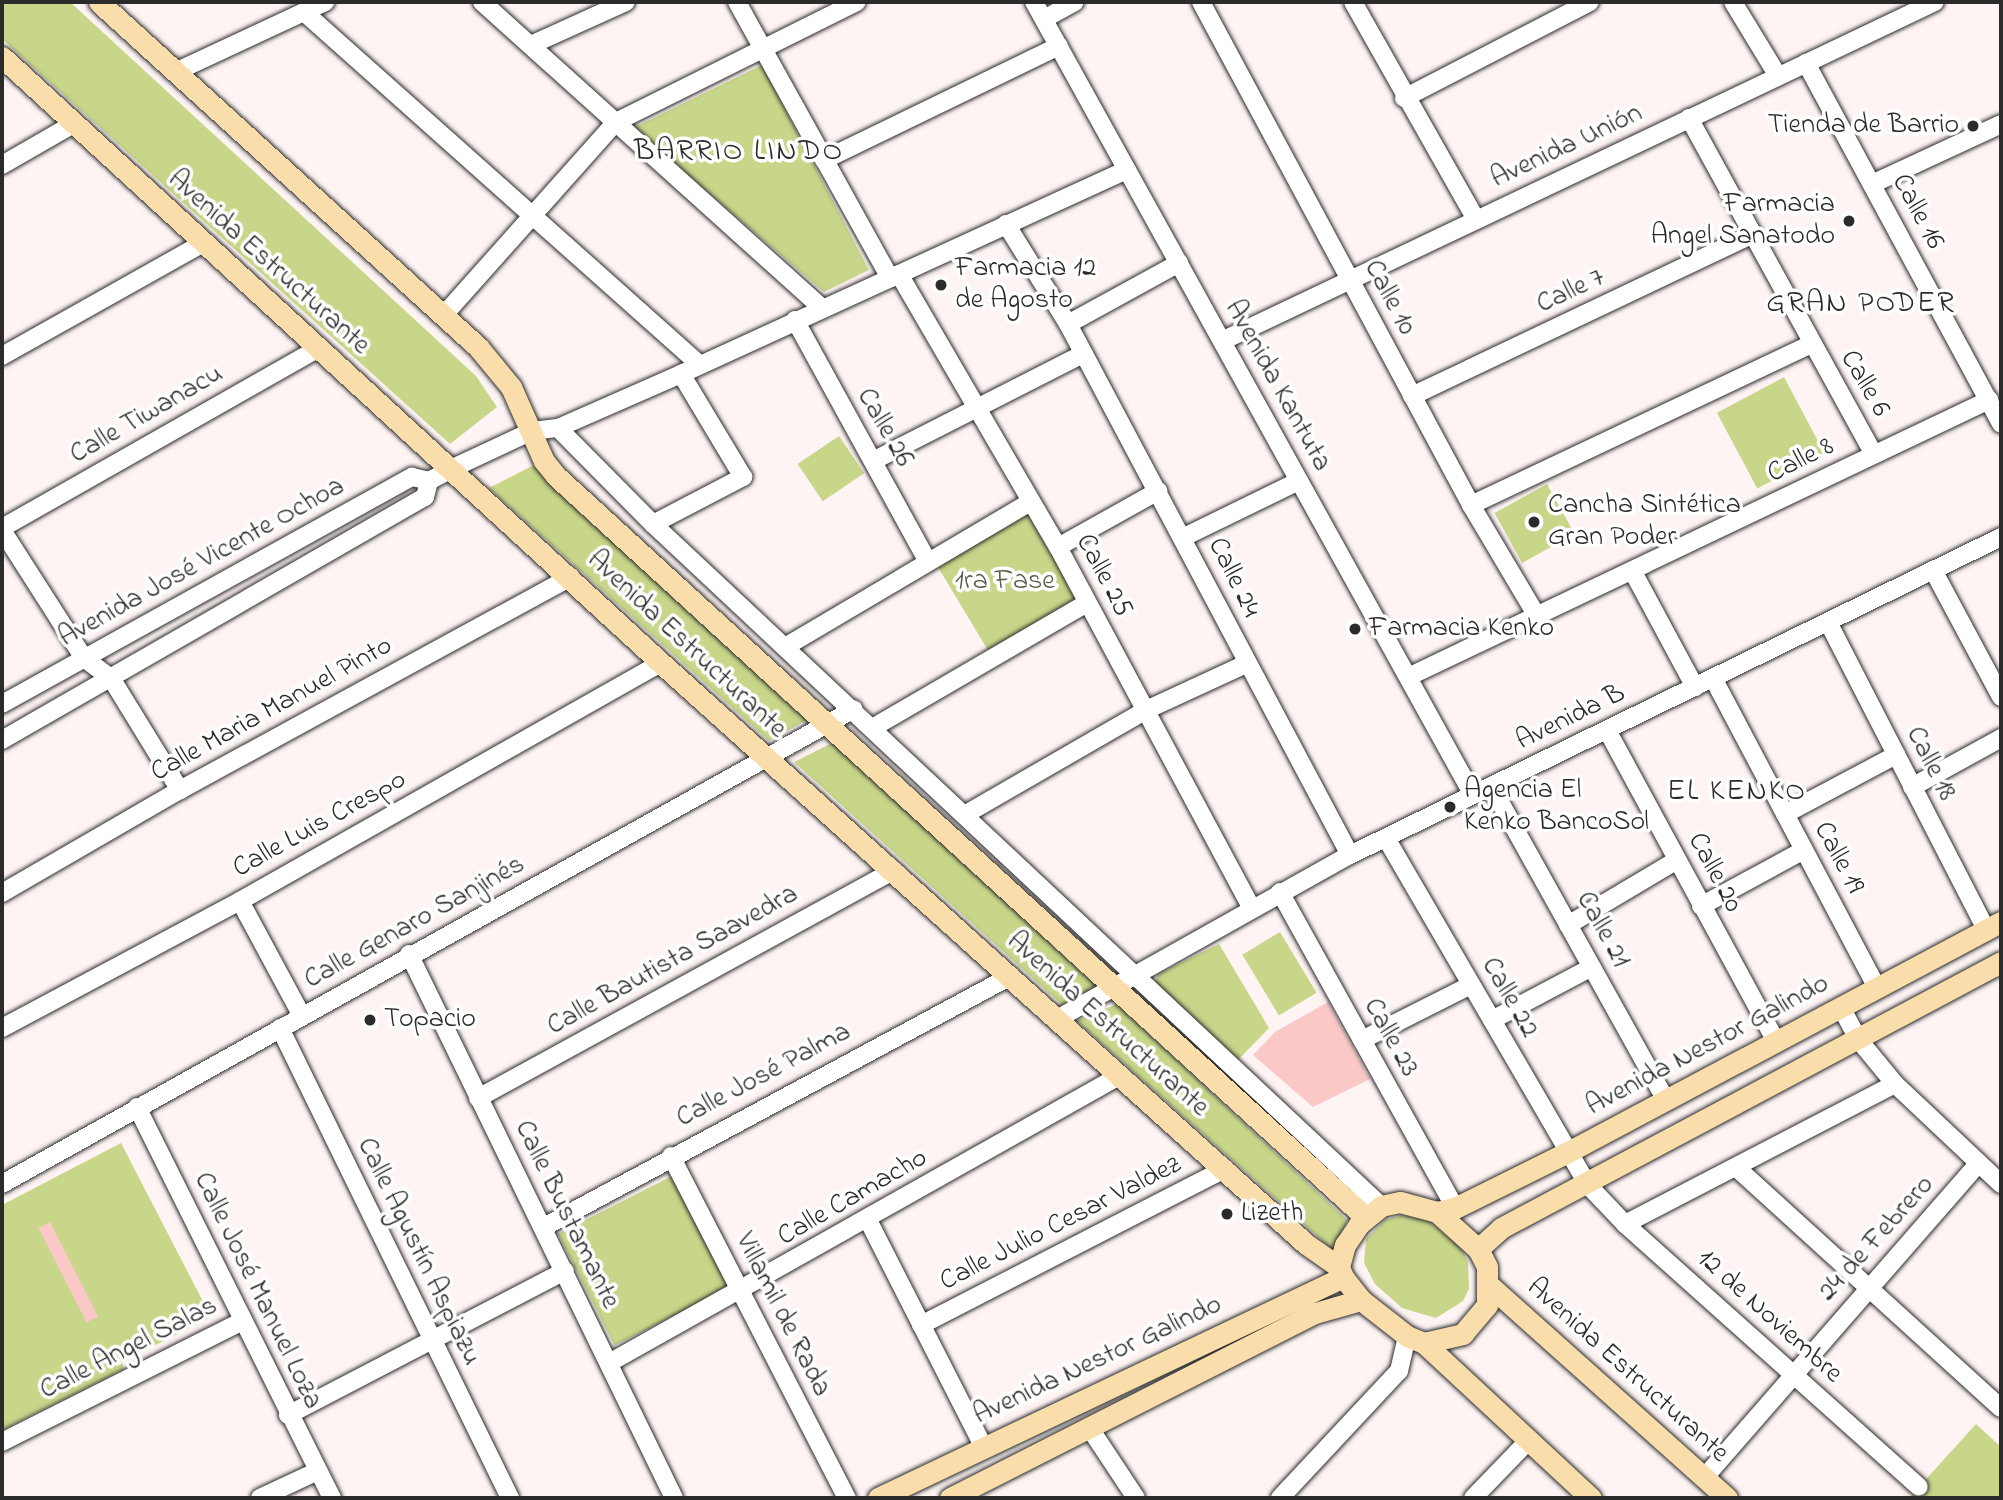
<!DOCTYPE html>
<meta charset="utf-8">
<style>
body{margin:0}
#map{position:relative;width:2003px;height:1500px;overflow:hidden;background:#fef4f4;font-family:"Indie Flower",sans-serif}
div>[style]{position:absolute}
.green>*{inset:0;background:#c8d68a;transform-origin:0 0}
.building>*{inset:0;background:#fac9c7;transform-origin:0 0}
.roads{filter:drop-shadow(0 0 2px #2b2b2b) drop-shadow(0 0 2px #2b2b2b)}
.minor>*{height:18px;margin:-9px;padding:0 9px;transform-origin:9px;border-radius:9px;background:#fff}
.major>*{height:21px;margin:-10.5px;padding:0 10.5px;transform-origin:10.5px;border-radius:10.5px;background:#f9ddab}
.dots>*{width:19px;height:19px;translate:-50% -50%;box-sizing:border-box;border:4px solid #fff;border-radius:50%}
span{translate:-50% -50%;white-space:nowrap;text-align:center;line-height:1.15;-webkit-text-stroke:7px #fff;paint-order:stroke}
.poi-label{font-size:28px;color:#2b2b2b}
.right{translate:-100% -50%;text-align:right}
.left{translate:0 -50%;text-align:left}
.street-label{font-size:28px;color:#2b2b2b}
.park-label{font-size:28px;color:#5a5e48}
.neighbourhood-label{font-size:30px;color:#2b2b2b;letter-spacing:2px}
.frame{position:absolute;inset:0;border:4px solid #2b2b2b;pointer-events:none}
</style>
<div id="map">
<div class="green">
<i style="clip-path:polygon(2px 2px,70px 2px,476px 376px,497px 407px,450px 444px,2px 39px)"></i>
<i style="clip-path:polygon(762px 65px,869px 270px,824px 292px,633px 128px)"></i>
<i style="left:1784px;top:377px;width:86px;height:76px;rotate:62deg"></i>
<i style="left:839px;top:436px;width:45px;height:50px;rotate:56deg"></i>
<i style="clip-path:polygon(534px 465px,807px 720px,769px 741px,489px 488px)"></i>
<i style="left:1547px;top:484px;width:57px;height:60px;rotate:61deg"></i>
<i style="left:1025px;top:510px;width:102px;height:104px;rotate:59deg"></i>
<i style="clip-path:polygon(834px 742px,1097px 986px,1062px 1005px,794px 762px)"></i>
<i style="left:1280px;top:932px;width:71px;height:44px;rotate:59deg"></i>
<i style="clip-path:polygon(1219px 944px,1269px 1028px,1236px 1062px,1155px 982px,1158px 974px)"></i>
<i style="clip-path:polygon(1117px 1004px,1347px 1220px,1335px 1252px,1077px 1021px)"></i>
<i style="clip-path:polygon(121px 1143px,211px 1317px,122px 1362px,124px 1369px,2px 1430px,2px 1205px)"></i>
<i style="left:672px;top:1176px;width:125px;height:128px;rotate:63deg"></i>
<i style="clip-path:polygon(1402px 1215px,1426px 1219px,1461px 1247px,1468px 1262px,1469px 1289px,1463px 1301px,1436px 1318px,1402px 1308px,1375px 1284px,1364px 1263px,1366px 1239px,1385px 1220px)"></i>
<i style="clip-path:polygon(1976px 1424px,2001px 1447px,2001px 1498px,1909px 1498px)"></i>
</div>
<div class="building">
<i style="clip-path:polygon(1328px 1002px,1370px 1079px,1313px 1107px,1253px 1055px,1275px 1032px)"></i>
<i style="left:50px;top:1222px;width:106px;height:13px;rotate:63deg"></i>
</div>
<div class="roads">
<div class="minor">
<i style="left:482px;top:2px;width:457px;rotate:42deg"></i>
<i style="left:737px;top:2px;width:316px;rotate:61deg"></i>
<i style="left:1034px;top:2px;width:906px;rotate:61.03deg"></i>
<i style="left:1201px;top:2px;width:571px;rotate:61.77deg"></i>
<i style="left:1471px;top:505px;width:129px;rotate:59.3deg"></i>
<i style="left:1353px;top:2px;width:249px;rotate:60.5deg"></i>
<i style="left:1733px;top:2px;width:87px;rotate:58.7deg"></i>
<i style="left:304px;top:12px;width:530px;rotate:41.71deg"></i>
<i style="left:1044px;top:19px;width:35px;rotate:-29deg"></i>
<i style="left:531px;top:45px;width:104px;rotate:-24.4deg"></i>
<i style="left:1806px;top:63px;width:410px;rotate:61.6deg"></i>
<i style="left:175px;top:72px;width:166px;rotate:-25deg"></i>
<i style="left:1404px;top:98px;width:209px;rotate:-27.3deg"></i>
<i style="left:1689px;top:118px;width:384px;rotate:61.2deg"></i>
<i style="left:824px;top:160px;width:261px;rotate:-25.9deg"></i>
<i style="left:2px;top:165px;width:84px;rotate:-29.9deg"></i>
<i style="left:1872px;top:184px;width:142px;rotate:-24.9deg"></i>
<i style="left:1006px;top:224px;width:118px;rotate:58.2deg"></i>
<i style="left:1068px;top:324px;width:127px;rotate:-28.8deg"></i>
<i style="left:899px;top:274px;width:316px;rotate:59.8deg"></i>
<i style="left:1058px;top:547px;width:408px;rotate:61.8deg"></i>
<i style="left:443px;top:316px;width:260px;rotate:-48.3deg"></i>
<i style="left:616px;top:122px;width:269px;rotate:-26.5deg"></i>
<i style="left:795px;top:320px;width:276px;rotate:61.2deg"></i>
<i style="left:1068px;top:324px;width:601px;rotate:62.03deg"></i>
<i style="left:1222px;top:341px;width:789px;rotate:-25.43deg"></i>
<i style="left:2px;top:356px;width:231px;rotate:-29.3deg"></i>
<i style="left:1412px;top:396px;width:378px;rotate:-25.4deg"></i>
<i style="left:558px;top:428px;width:135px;rotate:45.3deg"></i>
<i style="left:653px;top:524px;width:998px;rotate:43.13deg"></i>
<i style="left:873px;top:461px;width:236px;rotate:-27deg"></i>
<i style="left:1471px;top:505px;width:376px;rotate:-25.3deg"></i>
<i style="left:653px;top:524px;width:102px;rotate:-27.6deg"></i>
<i style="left:743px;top:477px;width:120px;rotate:-121deg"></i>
<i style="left:2px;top:528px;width:365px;rotate:-29.6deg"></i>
<i style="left:2px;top:530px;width:152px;rotate:57.4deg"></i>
<i style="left:84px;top:658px;width:34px;rotate:37deg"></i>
<i style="left:111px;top:678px;width:132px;rotate:58.4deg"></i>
<i style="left:1184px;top:537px;width:128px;rotate:-26deg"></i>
<i style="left:1058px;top:547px;width:115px;rotate:-29.2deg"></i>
<i style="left:1933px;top:570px;width:144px;rotate:61.8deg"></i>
<i style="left:1633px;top:572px;width:131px;rotate:61.7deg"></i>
<i style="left:1828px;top:622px;width:346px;rotate:62.8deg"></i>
<i style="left:785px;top:647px;width:285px;rotate:-30.6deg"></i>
<i style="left:1408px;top:677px;width:644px;rotate:-25.49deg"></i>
<i style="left:1713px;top:678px;width:351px;rotate:62.1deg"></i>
<i style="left:2px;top:704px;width:469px;rotate:-29deg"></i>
<i style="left:412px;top:477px;width:17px;rotate:13deg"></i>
<i style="left:874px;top:727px;width:246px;rotate:-30.2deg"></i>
<i style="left:1607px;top:730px;width:354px;rotate:61.5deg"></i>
<i style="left:2px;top:740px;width:488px;rotate:-29.9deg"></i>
<i style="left:425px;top:497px;width:16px;rotate:-76deg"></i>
<i style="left:429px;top:481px;width:27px;rotate:-28deg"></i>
<i style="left:453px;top:468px;width:87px;rotate:-25.1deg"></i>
<i style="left:532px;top:431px;width:26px;rotate:-7deg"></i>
<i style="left:558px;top:428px;width:134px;rotate:-23.7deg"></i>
<i style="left:681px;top:374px;width:490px;rotate:-24.6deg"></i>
<i style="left:1491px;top:786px;width:359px;rotate:60.9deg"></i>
<i style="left:1912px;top:787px;width:102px;rotate:-28.8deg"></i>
<i style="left:966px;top:814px;width:208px;rotate:-30deg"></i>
<i style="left:1146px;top:710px;width:110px;rotate:-24.7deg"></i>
<i style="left:1785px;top:814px;width:126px;rotate:-28deg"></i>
<i style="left:1386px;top:838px;width:400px;rotate:59.8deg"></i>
<i style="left:1587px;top:1184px;width:55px;rotate:46.5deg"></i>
<i style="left:1625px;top:1224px;width:394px;rotate:41.8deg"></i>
<i style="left:1280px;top:892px;width:361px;rotate:61deg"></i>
<i style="left:2px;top:893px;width:206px;rotate:-30.1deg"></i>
<i style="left:180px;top:790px;width:445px;rotate:-28.6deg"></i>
<i style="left:240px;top:901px;width:131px;rotate:61.7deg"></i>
<i style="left:1701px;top:906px;width:117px;rotate:-28.5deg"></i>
<i style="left:1568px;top:925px;width:127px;rotate:-30.8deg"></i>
<i style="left:409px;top:954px;width:605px;rotate:64.03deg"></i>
<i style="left:1841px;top:1007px;width:36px;rotate:62deg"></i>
<i style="left:1858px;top:1039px;width:58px;rotate:50.6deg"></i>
<i style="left:1895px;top:1084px;width:146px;rotate:43.3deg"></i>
<i style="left:1059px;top:1018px;width:334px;rotate:-29.3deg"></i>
<i style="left:1350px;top:855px;width:725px;rotate:-26.03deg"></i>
<i style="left:1492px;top:1020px;width:113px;rotate:-27.9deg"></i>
<i style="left:2px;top:1028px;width:270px;rotate:-28.1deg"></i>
<i style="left:240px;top:901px;width:484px;rotate:-29.5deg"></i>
<i style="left:280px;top:1028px;width:523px;rotate:63.92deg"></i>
<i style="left:1362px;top:1040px;width:122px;rotate:-26.8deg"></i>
<i style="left:478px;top:1098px;width:474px;rotate:-28.7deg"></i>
<i style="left:137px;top:1107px;width:437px;rotate:63.5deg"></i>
<i style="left:671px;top:1156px;width:385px;rotate:62.8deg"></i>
<i style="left:1738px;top:1169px;width:355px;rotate:42.3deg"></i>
<i style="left:2px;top:1184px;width:975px;rotate:-29.14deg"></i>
<i style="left:868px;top:1220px;width:254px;rotate:63deg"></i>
<i style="left:1625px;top:1224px;width:304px;rotate:-27.4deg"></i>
<i style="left:544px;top:1227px;width:530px;rotate:-28.26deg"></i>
<i style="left:921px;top:1325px;width:342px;rotate:-27.2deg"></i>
<i style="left:609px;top:1363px;width:587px;rotate:-29.36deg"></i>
<i style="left:288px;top:1415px;width:312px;rotate:-27.5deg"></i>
<i style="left:1089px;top:1427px;width:85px;rotate:56.5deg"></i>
<i style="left:2px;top:1442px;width:270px;rotate:-26.7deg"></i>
<i style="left:1704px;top:1478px;width:418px;rotate:-48.9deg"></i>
<i style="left:260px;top:1498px;width:64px;rotate:-25deg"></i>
<i style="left:1280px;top:1498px;width:174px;rotate:-46.9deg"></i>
<i style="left:1399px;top:1371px;width:36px;rotate:-77deg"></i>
<i style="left:1473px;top:1498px;width:79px;rotate:-46deg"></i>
</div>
<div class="major">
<i style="left:99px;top:2px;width:513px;rotate:42.31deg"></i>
<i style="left:478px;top:347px;width:52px;rotate:50.5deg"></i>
<i style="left:511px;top:387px;width:81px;rotate:66deg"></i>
<i style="left:544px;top:461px;width:19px;rotate:51deg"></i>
<i style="left:556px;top:476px;width:1097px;rotate:42.49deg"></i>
<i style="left:2px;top:57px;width:895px;rotate:42.6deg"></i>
<i style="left:661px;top:663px;width:868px;rotate:42.01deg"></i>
<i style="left:1306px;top:1244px;width:40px;rotate:34.9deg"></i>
<i style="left:1400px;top:1202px;width:38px;rotate:15deg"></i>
<i style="left:1437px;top:1212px;width:55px;rotate:42.1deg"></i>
<i style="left:1478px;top:1249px;width:20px;rotate:63deg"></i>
<i style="left:1487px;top:1267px;width:38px;rotate:90deg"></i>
<i style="left:1487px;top:1305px;width:38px;rotate:130deg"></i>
<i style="left:1463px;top:1334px;width:40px;rotate:167deg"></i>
<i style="left:1424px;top:1343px;width:18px;rotate:-158deg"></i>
<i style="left:1407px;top:1336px;width:58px;rotate:-142deg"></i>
<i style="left:1361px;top:1300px;width:29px;rotate:-128deg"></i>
<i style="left:1343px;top:1277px;width:11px;rotate:-112deg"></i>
<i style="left:1339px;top:1267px;width:23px;rotate:-75deg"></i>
<i style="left:1345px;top:1245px;width:25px;rotate:-56deg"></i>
<i style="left:1359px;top:1224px;width:28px;rotate:-39deg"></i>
<i style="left:1381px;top:1206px;width:19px;rotate:-12deg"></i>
<i style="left:1437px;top:1212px;width:18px;rotate:-13deg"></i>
<i style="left:1455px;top:1208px;width:126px;rotate:-26.4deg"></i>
<i style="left:1568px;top:1152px;width:490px;rotate:-28deg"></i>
<i style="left:1478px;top:1249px;width:31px;rotate:-42deg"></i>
<i style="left:1501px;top:1228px;width:566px;rotate:-28.01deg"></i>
<i style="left:1490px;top:1286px;width:318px;rotate:41.8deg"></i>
<i style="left:1424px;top:1343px;width:228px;rotate:42.9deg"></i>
<i style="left:878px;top:1498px;width:515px;rotate:-25.42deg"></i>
<i style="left:950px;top:1498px;width:409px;rotate:-26.9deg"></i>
<i style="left:1315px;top:1313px;width:48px;rotate:-15.8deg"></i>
</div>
</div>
<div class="dots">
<i style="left:1973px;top:126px;background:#2b2b2b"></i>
<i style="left:1849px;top:221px;background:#2b2b2b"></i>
<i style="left:941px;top:285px;background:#2b2b2b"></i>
<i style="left:1534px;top:522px;background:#2b2b2b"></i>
<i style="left:1355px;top:629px;background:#2b2b2b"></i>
<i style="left:1450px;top:807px;background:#2b2b2b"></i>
<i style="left:370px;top:1020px;background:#2b2b2b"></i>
<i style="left:1227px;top:1214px;background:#2b2b2b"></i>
</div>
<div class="poi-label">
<span class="right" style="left:1959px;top:126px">Tienda de Barrio</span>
<span class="right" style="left:1835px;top:221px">Farmacia<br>Angel Sanatodo</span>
<span class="left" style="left:955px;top:285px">Farmacia 12<br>de Agosto</span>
<span class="left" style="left:1548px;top:522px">Cancha Sintética<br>Gran Poder</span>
<span class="left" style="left:1369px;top:629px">Farmacia Kenko</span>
<span class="left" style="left:1464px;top:807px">Agencia El<br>Kenko BancoSol</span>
<span class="left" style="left:384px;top:1020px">Topacio</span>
<span class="left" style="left:1241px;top:1214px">Lizeth</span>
</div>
<div class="street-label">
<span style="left:1567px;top:147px;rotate:-25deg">Avenida Unión</span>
<span style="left:1917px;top:212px;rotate:62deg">Calle 16</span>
<span style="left:268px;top:263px;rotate:42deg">Avenida Estructurante</span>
<span style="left:1571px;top:292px;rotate:-25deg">Calle 7</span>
<span style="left:1389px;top:298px;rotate:62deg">Calle 10</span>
<span style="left:1864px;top:384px;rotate:60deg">Calle 6</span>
<span style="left:1277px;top:386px;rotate:61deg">Avenida Kantuta</span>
<span style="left:147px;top:415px;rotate:-30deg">Calle Tiwanacu</span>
<span style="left:884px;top:428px;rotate:60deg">Calle 26</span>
<span style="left:1801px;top:461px;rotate:-26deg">Calle 8</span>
<span style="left:202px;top:563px;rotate:-29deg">Avenida José Vicente Ochoa</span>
<span style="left:1103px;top:576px;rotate:62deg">Calle 25</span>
<span style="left:1233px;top:578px;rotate:64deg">Calle 24</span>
<span style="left:686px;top:645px;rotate:43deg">Avenida Estructurante</span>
<span style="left:272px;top:710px;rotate:-29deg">Calle Maria Manuel Pinto</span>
<span style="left:1571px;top:718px;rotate:-26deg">Avenida B</span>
<span style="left:1930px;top:764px;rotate:63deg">Calle 18</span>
<span style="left:320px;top:825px;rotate:-29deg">Calle Luis Crespo</span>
<span style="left:1838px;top:858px;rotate:62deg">Calle 19</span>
<span style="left:1714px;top:873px;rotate:62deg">Calle 20</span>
<span style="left:415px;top:923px;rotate:-29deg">Calle Genaro Sanjinés</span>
<span style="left:1602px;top:930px;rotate:61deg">Calle 21</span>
<span style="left:673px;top:961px;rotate:-29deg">Calle Bautista Saavedra</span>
<span style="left:1509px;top:998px;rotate:60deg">Calle 22</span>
<span style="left:1107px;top:1025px;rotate:42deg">Avenida Estructurante</span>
<span style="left:1390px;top:1038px;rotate:61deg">Calle 23</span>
<span style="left:1708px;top:1046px;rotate:-28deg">Avenida Nestor Galindo</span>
<span style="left:764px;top:1076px;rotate:-28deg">Calle José Palma</span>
<span style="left:853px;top:1198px;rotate:-30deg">Calle Camacho</span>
<span style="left:566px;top:1215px;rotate:64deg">Calle Bustamante</span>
<span style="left:1061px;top:1224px;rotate:-27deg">Calle Julio Cesar Valdez</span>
<span style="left:1877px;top:1239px;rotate:-48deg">24 de Febrero</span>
<span style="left:418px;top:1252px;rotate:64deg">Calle Agustín Aspiazu</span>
<span style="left:257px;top:1291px;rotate:64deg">Calle José Manuel Loza</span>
<span style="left:782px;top:1315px;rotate:63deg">Villamil de Rada</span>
<span style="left:1769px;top:1317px;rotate:42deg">12 de Noviembre</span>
<span style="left:129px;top:1349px;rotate:-27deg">Calle Angel Salas</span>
<span style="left:1098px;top:1361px;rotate:-25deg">Avenida Nestor Galindo</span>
<span style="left:1627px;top:1371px;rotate:42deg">Avenida Estructurante</span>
</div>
<div class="park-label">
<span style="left:1005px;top:582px">1ra Fase</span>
</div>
<div class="neighbourhood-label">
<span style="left:739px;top:152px">BARRIO LINDO</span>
<span style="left:1861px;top:304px">GRAN PODER</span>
<span style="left:1737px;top:792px">EL KENKO</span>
</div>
<div class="frame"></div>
</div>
